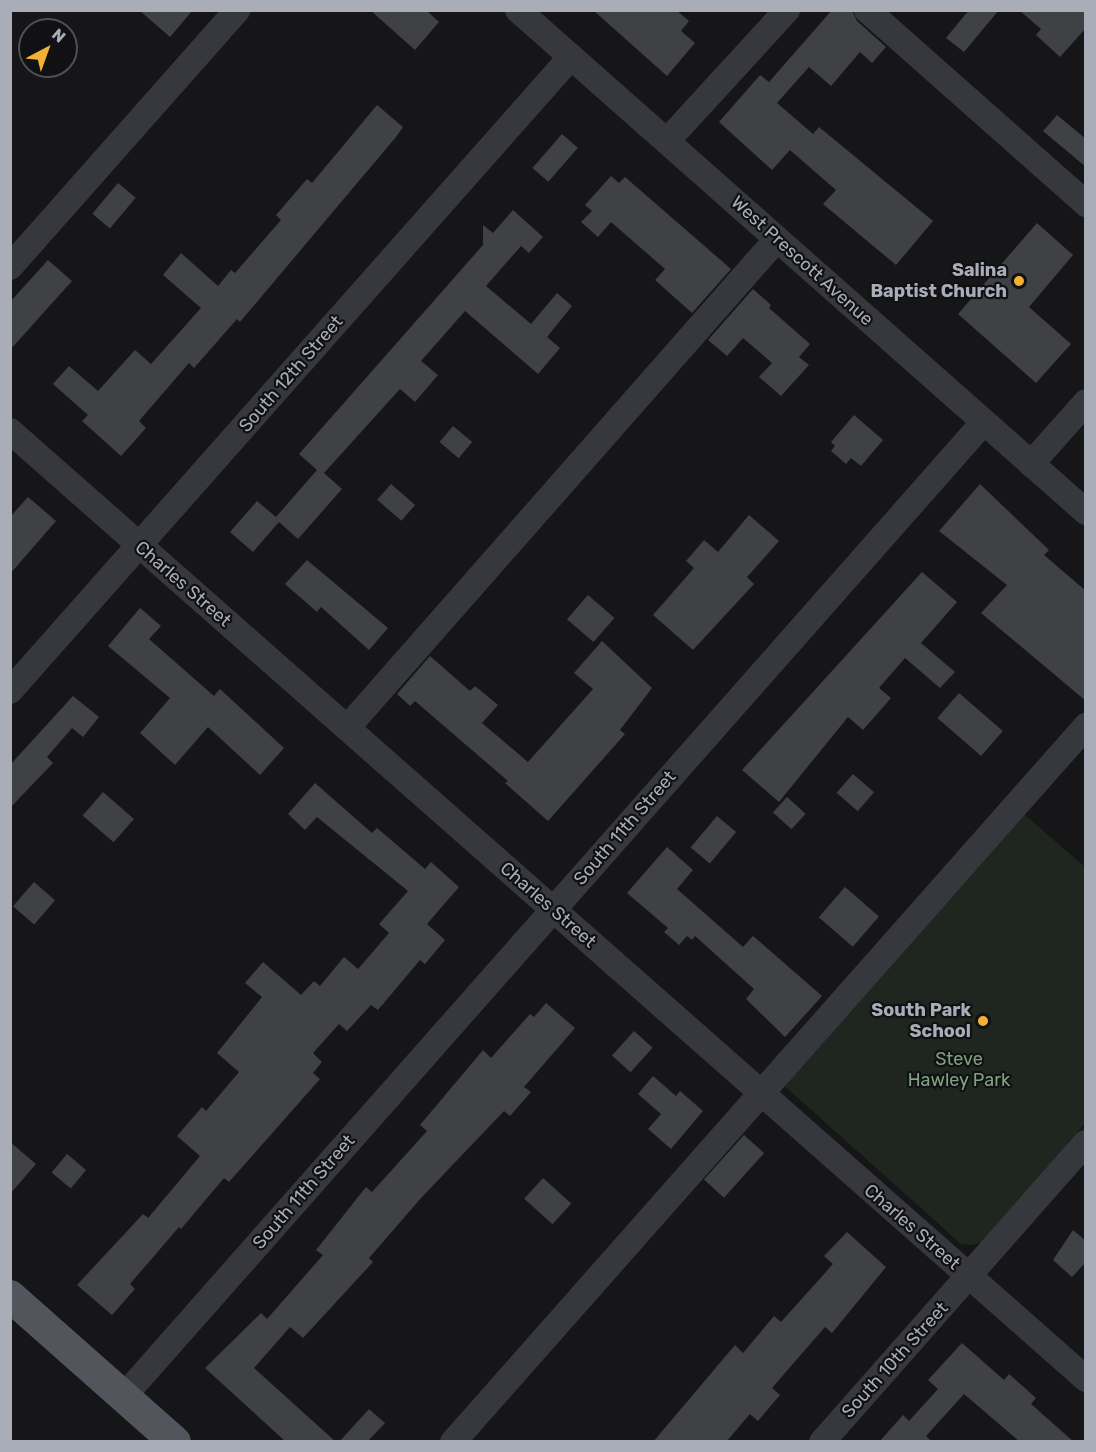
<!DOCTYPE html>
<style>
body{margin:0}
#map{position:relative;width:1096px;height:1452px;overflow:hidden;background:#161618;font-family:Rubik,sans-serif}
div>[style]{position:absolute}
.green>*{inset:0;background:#1e261f}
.building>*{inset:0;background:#404145;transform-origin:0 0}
.minor>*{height:26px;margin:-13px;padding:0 13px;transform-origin:13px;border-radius:13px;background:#37383d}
.major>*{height:32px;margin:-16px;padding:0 16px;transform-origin:16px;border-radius:16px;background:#53555c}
.dots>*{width:16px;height:16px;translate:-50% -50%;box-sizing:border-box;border:3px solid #111113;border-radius:50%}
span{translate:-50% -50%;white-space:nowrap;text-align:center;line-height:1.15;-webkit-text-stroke:4.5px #111113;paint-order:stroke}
.street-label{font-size:18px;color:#a8adb8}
.poi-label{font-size:18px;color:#a8adb8;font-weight:700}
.right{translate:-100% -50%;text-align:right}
.park-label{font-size:18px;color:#7fa381}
.frame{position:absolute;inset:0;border:12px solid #a8adb8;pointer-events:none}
.north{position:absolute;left:18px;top:18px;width:60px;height:60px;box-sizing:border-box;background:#111113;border:2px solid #4d4f55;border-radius:50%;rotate:41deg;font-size:16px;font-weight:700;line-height:24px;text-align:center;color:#a8adb8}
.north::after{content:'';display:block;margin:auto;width:21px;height:27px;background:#f2b134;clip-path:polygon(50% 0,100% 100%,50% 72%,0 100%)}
</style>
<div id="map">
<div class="green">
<i style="clip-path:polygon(1019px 810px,1085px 867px,1085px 1123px,985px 1241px,972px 1245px,961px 1244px,779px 1081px)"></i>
</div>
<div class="building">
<i style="clip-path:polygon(139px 10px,193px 10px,170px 37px)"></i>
<i style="clip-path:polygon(370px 10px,426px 10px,439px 22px,415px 50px)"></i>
<i style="clip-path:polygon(593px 10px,676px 10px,689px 21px,681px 31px,695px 43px,667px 76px)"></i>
<i style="clip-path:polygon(832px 10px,852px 10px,857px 21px,886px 47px,872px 63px,860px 52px,831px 86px,809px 67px,777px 103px,813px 134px,819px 127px,933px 221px,896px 265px,823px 204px,836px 190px,790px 150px,772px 170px,719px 122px,760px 75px,769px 82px)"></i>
<i style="clip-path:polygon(969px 10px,999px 10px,964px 52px,946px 38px)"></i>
<i style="clip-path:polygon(1019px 10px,1086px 10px,1086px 28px,1060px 57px,1036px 35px,1041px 29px)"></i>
<i style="clip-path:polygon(377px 105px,403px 127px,396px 137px,240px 322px,237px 319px,194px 368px,189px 363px,139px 421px,146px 428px,121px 456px,82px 421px,88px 415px,53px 384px,69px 366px,98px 391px,135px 350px,151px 364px,201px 308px,163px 275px,181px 253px,218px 286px,231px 270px,235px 273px,281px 220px,276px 215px,307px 179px,312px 183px)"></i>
<i style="clip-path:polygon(1057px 115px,1086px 139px,1086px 167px,1043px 131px)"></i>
<i style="left:562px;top:134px;width:21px;height:45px;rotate:41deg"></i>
<i style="clip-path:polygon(611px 176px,619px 183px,625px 177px,731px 269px,692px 313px,655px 280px,665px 269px,611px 222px,598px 237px,581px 222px,592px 211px,585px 205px)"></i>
<i style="left:118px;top:183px;width:23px;height:40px;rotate:40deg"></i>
<i style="clip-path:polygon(513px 210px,543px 237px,529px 253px,521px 246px,486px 286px,531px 324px,557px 293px,572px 306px,547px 337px,560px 348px,538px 374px,465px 311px,421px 361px,438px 375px,415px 402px,400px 389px,324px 473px,342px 489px,298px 539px,279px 522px,253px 552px,230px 532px,257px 501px,276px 517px,317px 470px,299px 454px,483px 245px,483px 225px,493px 233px)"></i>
<i style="clip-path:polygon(1037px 223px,1073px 255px,1029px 307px,1071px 344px,1036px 383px,958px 314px)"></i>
<i style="clip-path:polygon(48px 260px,72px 281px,10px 350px,10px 302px)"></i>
<i style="clip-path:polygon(753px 289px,771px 305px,769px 308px,810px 344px,799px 357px,809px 365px,781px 396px,759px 377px,772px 363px,743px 338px,727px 356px,708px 340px)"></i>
<i style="clip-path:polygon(854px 415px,883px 440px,861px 466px,851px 458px,846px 464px,831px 451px,835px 446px,831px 442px)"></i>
<i style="left:453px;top:426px;width:25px;height:21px;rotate:40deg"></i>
<i style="left:391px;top:484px;width:32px;height:21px;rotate:41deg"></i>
<i style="clip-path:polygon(980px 484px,1049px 550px,1044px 555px,1086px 591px,1086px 701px,981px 613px,1007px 585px,939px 531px)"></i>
<i style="clip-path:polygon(28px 497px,56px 521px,10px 574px,10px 517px)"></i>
<i style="clip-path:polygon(749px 515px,779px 541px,747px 577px,754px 584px,693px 650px,653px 615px,694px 568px,686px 561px,704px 540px,718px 552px)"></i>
<i style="clip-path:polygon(307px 560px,388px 628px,369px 650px,321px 607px,317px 612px,285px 584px)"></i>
<i style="clip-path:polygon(922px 572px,957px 602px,921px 643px,955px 672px,940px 688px,905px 658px,879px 688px,891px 698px,863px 730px,848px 717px,779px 802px,742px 770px)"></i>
<i style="left:588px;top:595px;width:35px;height:32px;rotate:41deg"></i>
<i style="clip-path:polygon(140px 608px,161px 626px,149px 639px,214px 696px,220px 689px,284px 748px,260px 775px,208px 727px,175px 765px,140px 733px,170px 698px,108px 646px)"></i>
<i style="clip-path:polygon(602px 641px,652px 688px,620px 730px,625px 734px,548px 821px,505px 783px,508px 781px,415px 701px,410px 706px,397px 694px,430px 656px,470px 691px,475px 686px,498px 705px,482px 723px,528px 762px,593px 689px,574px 673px)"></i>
<i style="left:959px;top:693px;width:58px;height:33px;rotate:41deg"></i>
<i style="clip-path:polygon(73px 696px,99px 717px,83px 737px,72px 728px,47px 757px,53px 763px,10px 808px,10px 765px)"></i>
<i style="left:853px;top:774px;width:28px;height:25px;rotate:41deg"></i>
<i style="clip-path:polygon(315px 783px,372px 833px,377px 828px,425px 869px,431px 862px,459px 887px,427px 924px,445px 940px,425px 964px,420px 960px,378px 1010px,371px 1005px,347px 1031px,339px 1024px,313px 1053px,322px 1062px,313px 1073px,320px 1079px,229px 1182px,224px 1178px,181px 1229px,179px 1227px,130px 1284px,135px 1289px,112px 1315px,77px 1285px,143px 1214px,148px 1218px,200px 1156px,177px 1136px,202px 1107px,206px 1111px,239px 1072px,217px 1053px,262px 997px,245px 983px,263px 962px,301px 995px,314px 981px,320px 986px,344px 957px,358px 969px,389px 933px,379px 924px,408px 891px,317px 817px,305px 830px,288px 814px)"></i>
<i style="left:103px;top:792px;width:41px;height:31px;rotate:41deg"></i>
<i style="left:787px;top:797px;width:25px;height:21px;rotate:42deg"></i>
<i style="left:717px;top:816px;width:25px;height:41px;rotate:40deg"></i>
<i style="clip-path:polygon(667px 847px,693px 870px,677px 889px,743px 947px,753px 936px,822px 996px,785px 1037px,746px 999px,754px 989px,695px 936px,692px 940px,687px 936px,679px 945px,664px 932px,668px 928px,627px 893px)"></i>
<i style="left:34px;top:882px;width:28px;height:32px;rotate:41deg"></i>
<i style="left:845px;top:887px;width:45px;height:40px;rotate:41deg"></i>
<i style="clip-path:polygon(546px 1003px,575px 1028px,524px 1087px,531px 1092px,510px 1116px,504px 1111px,422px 1197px,369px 1258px,373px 1262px,303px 1338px,290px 1327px,254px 1368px,336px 1442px,286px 1442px,205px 1368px,261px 1313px,267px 1319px,323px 1255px,316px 1250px,366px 1187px,372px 1192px,427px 1131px,420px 1125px,483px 1050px,491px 1058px,530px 1014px,534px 1017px)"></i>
<i style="left:634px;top:1031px;width:25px;height:33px;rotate:42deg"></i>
<i style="clip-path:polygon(653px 1076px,676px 1096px,680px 1091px,703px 1111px,671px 1149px,648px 1129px,661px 1114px,638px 1094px)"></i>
<i style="left:744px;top:1135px;width:27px;height:60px;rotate:42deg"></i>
<i style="clip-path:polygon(10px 1142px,36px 1164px,10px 1194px)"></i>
<i style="left:67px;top:1154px;width:25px;height:24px;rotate:40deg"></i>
<i style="left:543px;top:1178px;width:38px;height:28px;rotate:42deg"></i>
<i style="clip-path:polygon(1073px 1230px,1086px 1241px,1086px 1262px,1072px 1277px,1053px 1260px)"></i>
<i style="clip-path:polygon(847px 1232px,886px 1267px,832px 1333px,825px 1327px,772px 1388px,780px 1395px,758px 1421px,750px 1414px,726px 1442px,653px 1442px,735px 1345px,743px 1353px,774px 1316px,781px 1322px,833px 1264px,824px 1256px)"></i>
<i style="clip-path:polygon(962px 1343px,1004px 1380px,1009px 1374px,1036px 1398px,1031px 1404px,1074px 1442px,1020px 1442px,964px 1394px,926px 1436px,932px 1442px,879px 1442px,903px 1415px,909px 1421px,938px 1389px,928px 1380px)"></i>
<i style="clip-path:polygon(369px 1409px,385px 1423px,367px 1442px,339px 1442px)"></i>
</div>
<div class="minor">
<i style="left:518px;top:10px;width:758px;rotate:41.47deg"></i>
<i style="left:867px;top:10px;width:293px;rotate:41.5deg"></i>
<i style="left:667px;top:141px;width:178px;rotate:-47.5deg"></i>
<i style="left:10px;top:267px;width:343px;rotate:-48.5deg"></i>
<i style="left:10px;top:431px;width:1434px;rotate:41.38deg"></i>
<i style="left:1031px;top:464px;width:83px;rotate:-48.4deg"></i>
<i style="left:10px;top:691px;width:847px;rotate:-48.5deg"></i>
<i style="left:347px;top:728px;width:651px;rotate:-48.67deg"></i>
<i style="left:124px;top:1396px;width:1299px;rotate:-48.56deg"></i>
<i style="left:453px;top:1442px;width:956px;rotate:-48.52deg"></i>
<i style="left:822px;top:1442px;width:399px;rotate:-48.6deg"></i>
</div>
<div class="major">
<i style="left:10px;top:1296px;width:220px;rotate:41.5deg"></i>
</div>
<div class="dots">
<i style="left:1019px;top:281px;background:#f2b134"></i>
<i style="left:983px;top:1021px;background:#f2b134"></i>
</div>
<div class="street-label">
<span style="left:802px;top:261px;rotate:42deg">West Prescott Avenue</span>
<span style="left:291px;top:374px;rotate:-49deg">South 12th Street</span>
<span style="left:183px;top:584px;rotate:41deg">Charles Street</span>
<span style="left:625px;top:828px;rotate:-49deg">South 11th Street</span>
<span style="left:548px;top:905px;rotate:41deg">Charles Street</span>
<span style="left:304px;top:1192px;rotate:-49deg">South 11th Street</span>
<span style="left:912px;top:1227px;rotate:41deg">Charles Street</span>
<span style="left:895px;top:1360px;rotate:-48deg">South 10th Street</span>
</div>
<div class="poi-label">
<span class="right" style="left:1007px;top:281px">Salina<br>Baptist Church</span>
<span class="right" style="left:971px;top:1021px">South Park<br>School</span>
</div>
<div class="park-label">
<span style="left:959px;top:1070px">Steve<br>Hawley Park</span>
</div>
<div class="frame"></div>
<div class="north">N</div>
</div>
